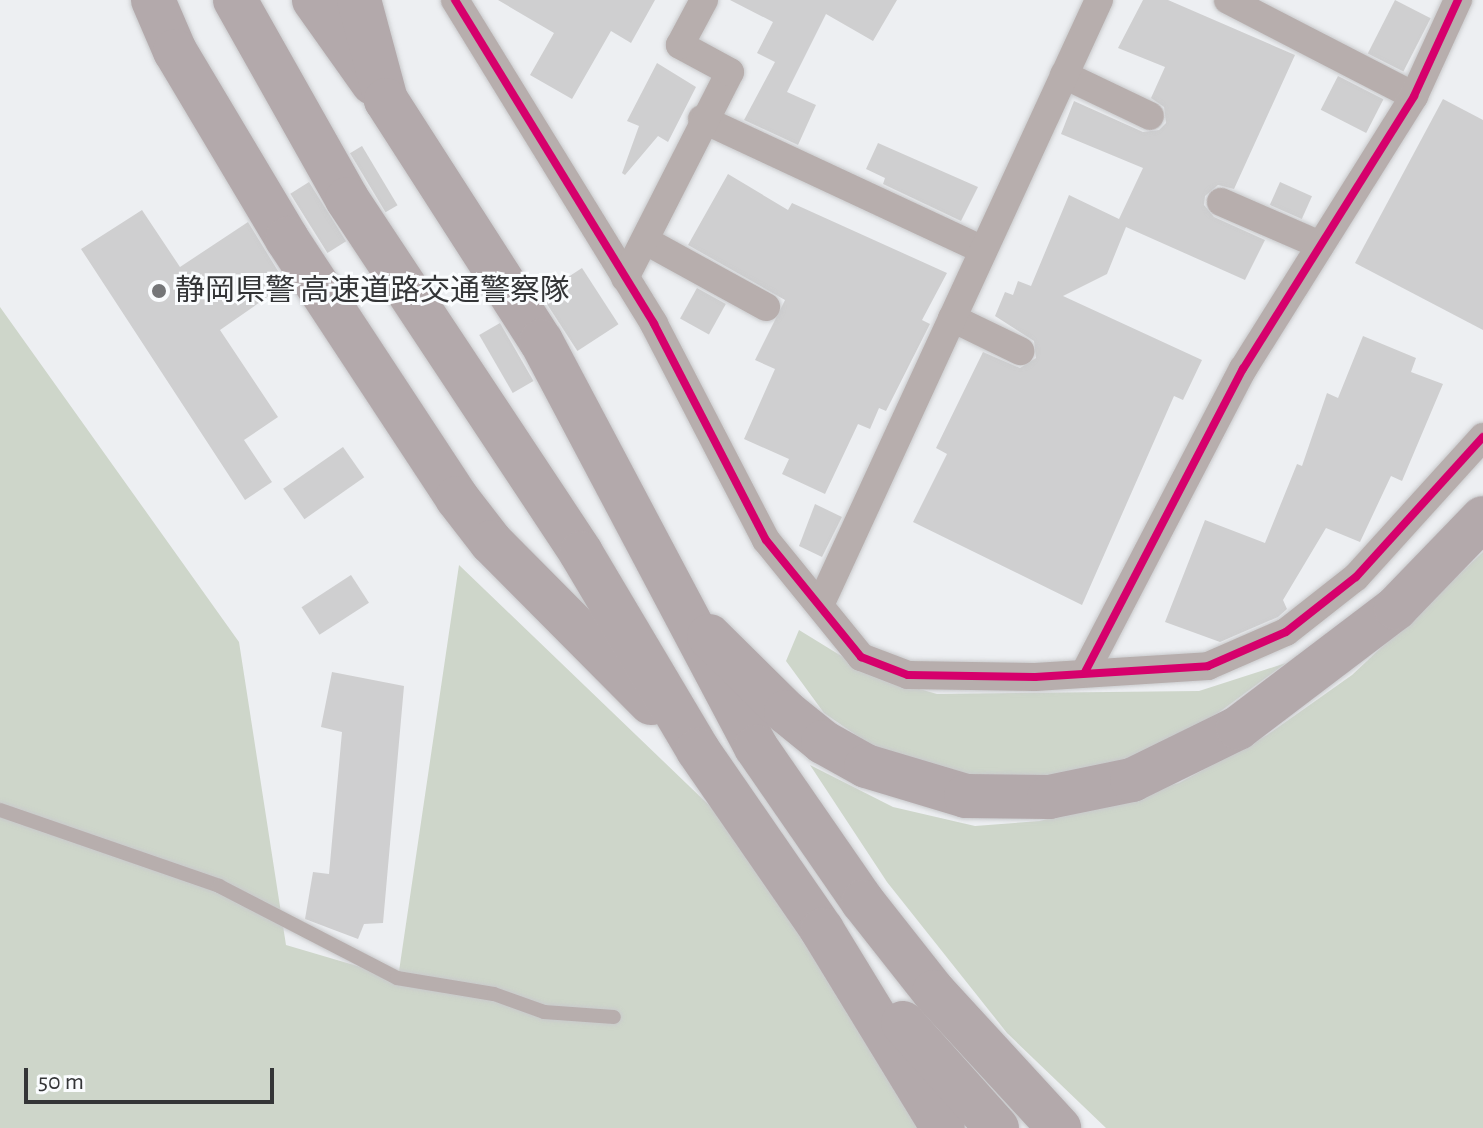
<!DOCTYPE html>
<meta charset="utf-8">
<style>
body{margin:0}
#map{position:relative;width:1483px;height:1128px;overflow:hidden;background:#edeff2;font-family:"Alegreya Sans","Noto Sans JP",sans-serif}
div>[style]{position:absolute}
.green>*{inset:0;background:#ced6ca}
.building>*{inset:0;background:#cfcfd0;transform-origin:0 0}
.roads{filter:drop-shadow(0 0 2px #c9cacc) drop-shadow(0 0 2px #c9cacc)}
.lane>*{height:14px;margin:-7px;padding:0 7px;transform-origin:7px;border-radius:7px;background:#b7aead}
.street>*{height:28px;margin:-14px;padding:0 14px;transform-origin:14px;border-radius:14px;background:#b7aead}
.highway>*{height:44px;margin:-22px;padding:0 22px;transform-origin:22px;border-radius:22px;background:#b3a9ab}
.cycleway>*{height:8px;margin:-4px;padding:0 4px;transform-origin:4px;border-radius:4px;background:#d6006c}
.dots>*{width:22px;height:22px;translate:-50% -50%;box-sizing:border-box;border:4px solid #fafcfe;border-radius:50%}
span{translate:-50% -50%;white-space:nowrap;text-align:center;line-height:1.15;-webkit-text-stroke:6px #fafcfe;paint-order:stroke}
.poi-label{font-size:30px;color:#343537}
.left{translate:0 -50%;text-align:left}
.scale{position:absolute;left:24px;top:1068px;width:250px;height:36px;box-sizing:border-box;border:4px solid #343537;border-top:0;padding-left:10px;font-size:24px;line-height:28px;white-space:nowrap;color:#343537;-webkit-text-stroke:6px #fafcfe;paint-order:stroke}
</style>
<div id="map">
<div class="green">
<i style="clip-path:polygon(0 307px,239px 642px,286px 945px,398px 978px,459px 565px,789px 882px,930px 1128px,0 1128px)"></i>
<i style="clip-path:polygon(1483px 552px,1483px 1128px,1106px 1128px,1007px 1033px,887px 882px,810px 765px,893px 807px,975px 826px,1040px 821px,1179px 783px,1267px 735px,1352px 675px)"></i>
<i style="clip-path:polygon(799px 630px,874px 676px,937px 694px,1199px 691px,1286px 663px,1218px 713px,1141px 755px,1064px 775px,991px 779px,928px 769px,875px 748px,824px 713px,786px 661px)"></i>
</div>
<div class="building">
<i style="clip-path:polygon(498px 0,655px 0,631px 43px,611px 31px,572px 99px,530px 75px,554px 33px)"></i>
<i style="clip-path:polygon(730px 0,897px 0,873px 41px,826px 14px,787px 92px,816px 105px,798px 145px,744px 120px,775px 62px,757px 53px,773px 22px)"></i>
<i style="clip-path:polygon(1143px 0,1168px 0,1295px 55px,1234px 189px,1218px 185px,1205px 196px,1204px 205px,1214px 217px,1265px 240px,1245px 280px,1126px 227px,1107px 274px,1063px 296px,1202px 360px,1183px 400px,1174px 396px,1082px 605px,913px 522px,947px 454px,936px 448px,983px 352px,1020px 368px,1036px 358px,1034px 341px,995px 316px,1005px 292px,1013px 295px,1018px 281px,1031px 286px,1069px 195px,1119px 219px,1143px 168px,1061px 134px,1074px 101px,1143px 132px,1159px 130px,1166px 123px,1164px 107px,1151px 98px,1165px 67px,1118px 48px)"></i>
<i style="left:1395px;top:0;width:40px;height:60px;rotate:27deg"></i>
<i style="clip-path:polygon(657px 63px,696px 87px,668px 142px,658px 136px,625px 175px,622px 173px,639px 126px,627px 121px)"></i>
<i style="left:1338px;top:76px;width:51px;height:38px;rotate:27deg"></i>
<i style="clip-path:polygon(1443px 99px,1483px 120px,1483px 330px,1355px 263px)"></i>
<i style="clip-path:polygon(878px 143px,978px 187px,961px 221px,883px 184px,885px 178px,866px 169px)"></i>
<i style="left:362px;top:146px;width:69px;height:14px;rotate:59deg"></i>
<i style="clip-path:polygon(728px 174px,788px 210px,792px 203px,947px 273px,922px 320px,930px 324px,886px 411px,879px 408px,870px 429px,858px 424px,825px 494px,782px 474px,789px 459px,744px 439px,775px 369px,755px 360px,785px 300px,688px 245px)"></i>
<i style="left:309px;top:182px;width:70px;height:22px;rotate:58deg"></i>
<i style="left:1280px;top:182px;width:35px;height:25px;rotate:24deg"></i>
<i style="clip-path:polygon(142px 210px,180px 267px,248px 222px,286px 284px,220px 330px,278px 417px,244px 440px,272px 482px,245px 500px,81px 249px)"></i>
<i style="left:582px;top:268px;width:67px;height:49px;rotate:57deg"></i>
<i style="left:697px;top:288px;width:33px;height:35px;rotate:29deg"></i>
<i style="left:500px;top:323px;width:67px;height:24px;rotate:60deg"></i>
<i style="clip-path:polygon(1363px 336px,1416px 358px,1411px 372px,1443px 384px,1402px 481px,1391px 476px,1360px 542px,1326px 528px,1283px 600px,1287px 609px,1278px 617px,1220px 642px,1165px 622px,1205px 520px,1265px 543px,1297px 464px,1302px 466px,1327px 393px,1338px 398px)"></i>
<i style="left:343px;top:447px;width:37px;height:73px;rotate:55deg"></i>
<i style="clip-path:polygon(815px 504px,842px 517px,822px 557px,799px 546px)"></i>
<i style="left:351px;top:575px;width:33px;height:59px;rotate:57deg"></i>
<i style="clip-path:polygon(332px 672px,404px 686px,383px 923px,364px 924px,358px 939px,305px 919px,313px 872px,329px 874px,342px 732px,321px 727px)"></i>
</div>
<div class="roads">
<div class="lane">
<i style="left:0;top:810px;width:232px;rotate:19.1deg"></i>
<i style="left:219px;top:886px;width:200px;rotate:27.3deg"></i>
<i style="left:397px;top:978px;width:98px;rotate:9.4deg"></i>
<i style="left:494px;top:994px;width:53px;rotate:19.8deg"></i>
<i style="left:544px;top:1012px;width:70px;rotate:4.1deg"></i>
</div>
<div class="street">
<i style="left:455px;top:0;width:380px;rotate:58.4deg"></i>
<i style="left:654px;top:324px;width:243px;rotate:62.6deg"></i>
<i style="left:766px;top:540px;width:151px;rotate:50.9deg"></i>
<i style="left:861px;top:657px;width:50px;rotate:21deg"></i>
<i style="left:908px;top:675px;width:127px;rotate:0.9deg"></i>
<i style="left:1035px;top:677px;width:173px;rotate:-3.6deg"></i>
<i style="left:1208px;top:666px;width:85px;rotate:-23.6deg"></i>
<i style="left:1286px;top:632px;width:89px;rotate:-38.2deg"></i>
<i style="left:1356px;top:577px;width:189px;rotate:-47.8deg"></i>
<i style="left:1228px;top:0;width:209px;rotate:27.3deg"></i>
<i style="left:1064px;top:75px;width:95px;rotate:25.5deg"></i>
<i style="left:702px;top:119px;width:310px;rotate:25deg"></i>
<i style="left:1221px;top:202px;width:108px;rotate:23.5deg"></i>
<i style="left:646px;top:241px;width:137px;rotate:28.8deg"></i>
<i style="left:625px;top:278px;width:231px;rotate:-63deg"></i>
<i style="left:730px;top:72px;width:57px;rotate:-151.6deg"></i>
<i style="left:680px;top:45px;width:51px;rotate:-61.9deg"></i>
<i style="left:952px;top:318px;width:76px;rotate:25.9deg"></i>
<i style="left:821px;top:603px;width:664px;rotate:-65.25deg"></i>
<i style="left:1085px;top:672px;width:342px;rotate:-62.5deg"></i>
<i style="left:1243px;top:369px;width:322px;rotate:-57.9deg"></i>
<i style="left:1414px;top:96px;width:106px;rotate:-65.4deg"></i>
</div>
<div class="highway">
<i style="left:153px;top:0;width:56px;rotate:66.7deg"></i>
<i style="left:175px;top:51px;width:219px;rotate:59.2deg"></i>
<i style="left:287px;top:239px;width:310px;rotate:56.7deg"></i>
<i style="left:457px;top:498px;width:56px;rotate:52.3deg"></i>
<i style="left:491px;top:542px;width:227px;rotate:45.2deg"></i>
<i style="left:235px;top:0;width:228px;rotate:60.6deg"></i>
<i style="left:347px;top:199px;width:424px;rotate:56.5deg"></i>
<i style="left:581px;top:553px;width:229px;rotate:59.3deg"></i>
<i style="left:698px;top:750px;width:219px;rotate:55.4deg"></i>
<i style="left:822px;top:930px;width:232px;rotate:58.6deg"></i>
<i style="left:314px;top:0;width:102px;rotate:54.6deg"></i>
<i style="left:359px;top:0;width:104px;rotate:74.9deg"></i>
<i style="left:386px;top:100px;width:287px;rotate:57.3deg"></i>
<i style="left:541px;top:341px;width:459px;rotate:62.1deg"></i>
<i style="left:756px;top:747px;width:188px;rotate:55.4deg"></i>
<i style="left:863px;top:902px;width:115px;rotate:51.7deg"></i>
<i style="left:934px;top:992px;width:185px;rotate:47.4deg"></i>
<i style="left:709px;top:636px;width:108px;rotate:44.6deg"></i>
<i style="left:786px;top:712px;width:48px;rotate:39deg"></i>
<i style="left:823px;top:742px;width:49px;rotate:29.2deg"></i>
<i style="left:866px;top:766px;width:104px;rotate:16.7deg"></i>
<i style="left:966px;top:796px;width:83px;rotate:0.7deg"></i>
<i style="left:1049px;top:797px;width:85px;rotate:-11.6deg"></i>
<i style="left:1132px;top:780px;width:118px;rotate:-26.1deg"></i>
<i style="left:1238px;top:728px;width:198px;rotate:-37.2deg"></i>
<i style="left:1396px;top:608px;width:125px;rotate:-46deg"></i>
<i style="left:903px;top:1023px;width:141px;rotate:48.2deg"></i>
</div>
</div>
<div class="cycleway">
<i style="left:455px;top:0;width:380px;rotate:58.4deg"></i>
<i style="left:654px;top:324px;width:243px;rotate:62.6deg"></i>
<i style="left:766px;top:540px;width:151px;rotate:50.9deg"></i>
<i style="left:861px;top:657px;width:50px;rotate:21deg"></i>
<i style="left:908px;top:675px;width:127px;rotate:0.9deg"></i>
<i style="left:1035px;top:677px;width:173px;rotate:-3.6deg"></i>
<i style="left:1208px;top:666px;width:85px;rotate:-23.6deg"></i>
<i style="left:1286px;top:632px;width:89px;rotate:-38.2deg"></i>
<i style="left:1356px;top:577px;width:189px;rotate:-47.8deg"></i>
<i style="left:1085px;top:672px;width:342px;rotate:-62.5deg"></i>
<i style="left:1243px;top:369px;width:322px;rotate:-57.9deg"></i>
<i style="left:1414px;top:96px;width:106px;rotate:-65.4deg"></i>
</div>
<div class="dots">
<i style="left:159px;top:291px;background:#757678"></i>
</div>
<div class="poi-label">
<span class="left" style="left:175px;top:291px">静岡県警 高速道路交通警察隊</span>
</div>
<div class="scale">50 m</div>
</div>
